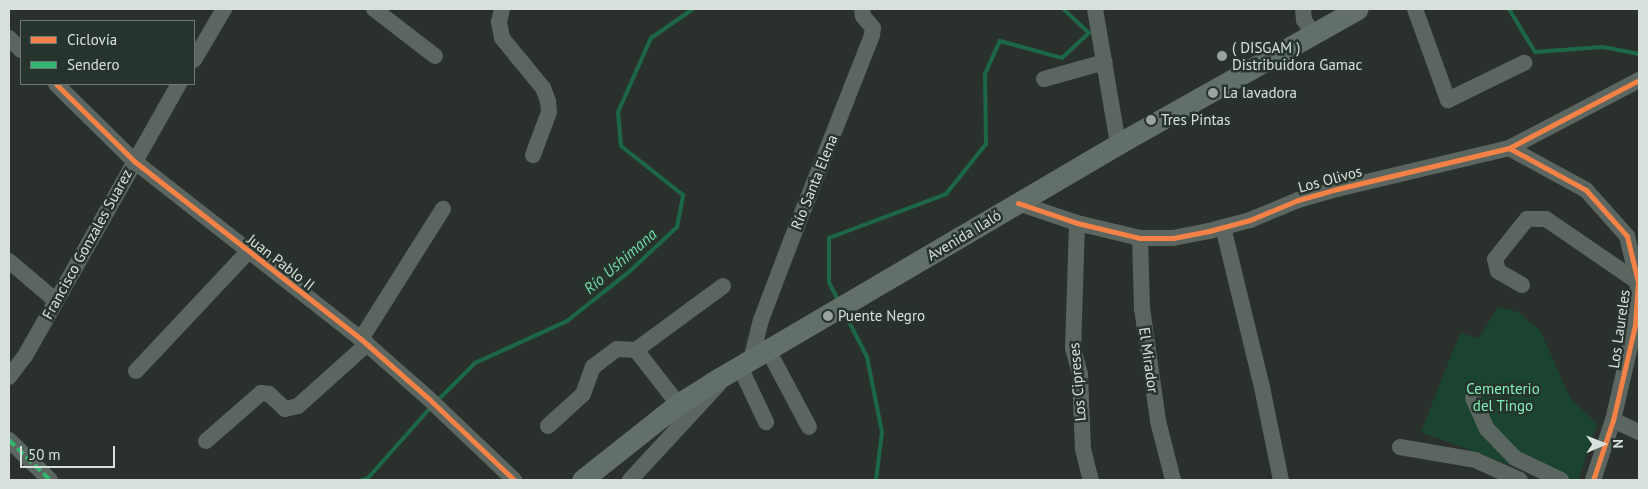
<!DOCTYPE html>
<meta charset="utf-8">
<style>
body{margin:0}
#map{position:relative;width:1648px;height:489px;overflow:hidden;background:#2a312d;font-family:"PT Sans",sans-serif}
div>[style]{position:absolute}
.green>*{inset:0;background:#1a4430}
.stream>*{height:4px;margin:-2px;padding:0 2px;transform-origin:2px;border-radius:2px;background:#1c6846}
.minor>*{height:16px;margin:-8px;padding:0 8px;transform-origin:8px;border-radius:8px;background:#5c6660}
.major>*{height:21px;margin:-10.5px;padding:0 10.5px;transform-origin:10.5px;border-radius:10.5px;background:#637069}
.quiet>*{height:4px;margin-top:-2px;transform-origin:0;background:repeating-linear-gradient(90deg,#33b770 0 8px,transparent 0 12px)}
.cycleway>*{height:5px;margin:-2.5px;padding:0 2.5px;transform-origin:2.5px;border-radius:2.5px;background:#f48246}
.dots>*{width:14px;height:14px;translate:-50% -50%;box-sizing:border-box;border:2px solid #27342d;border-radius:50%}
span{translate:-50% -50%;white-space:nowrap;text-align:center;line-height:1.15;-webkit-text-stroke:5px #27342d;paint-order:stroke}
.poi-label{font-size:15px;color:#d8e0db}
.left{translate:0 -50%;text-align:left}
.street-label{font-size:15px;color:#d8e0db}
.park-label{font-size:15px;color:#82edb6}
.water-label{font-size:16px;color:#71dba6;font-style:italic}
.frame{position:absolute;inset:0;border:10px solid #d8e0db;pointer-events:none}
.legend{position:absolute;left:20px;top:20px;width:175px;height:65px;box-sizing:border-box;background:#27342d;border:1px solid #6e7973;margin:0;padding:6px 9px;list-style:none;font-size:15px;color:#d8e0db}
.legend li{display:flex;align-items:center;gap:10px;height:25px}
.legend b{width:25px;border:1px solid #6e7973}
.north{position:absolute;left:1578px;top:419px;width:50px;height:50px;-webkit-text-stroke:4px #27342d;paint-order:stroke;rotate:89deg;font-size:14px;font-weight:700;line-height:20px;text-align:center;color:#d8e0db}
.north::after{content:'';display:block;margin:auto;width:18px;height:22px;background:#d8e0db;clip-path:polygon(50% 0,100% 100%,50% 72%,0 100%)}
.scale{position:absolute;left:20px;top:446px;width:95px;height:22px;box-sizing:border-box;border:2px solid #d8e0db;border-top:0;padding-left:6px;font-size:15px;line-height:18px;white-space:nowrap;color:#d8e0db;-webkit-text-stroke:4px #27342d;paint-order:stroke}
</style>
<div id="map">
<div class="green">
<i style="clip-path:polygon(1498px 307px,1518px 312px,1540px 330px,1570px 398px,1597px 424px,1578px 480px,1551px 480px,1421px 432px,1460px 333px,1479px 338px)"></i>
</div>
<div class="stream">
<i style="left:1509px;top:9px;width:50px;rotate:58.8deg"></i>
<i style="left:1535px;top:52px;width:68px;rotate:-4.2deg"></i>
<i style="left:1603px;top:47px;width:37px;rotate:11deg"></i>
<i style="left:839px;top:302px;width:22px;rotate:-117deg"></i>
<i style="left:829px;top:282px;width:44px;rotate:-90deg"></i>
<i style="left:829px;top:238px;width:125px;rotate:-20.6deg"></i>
<i style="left:946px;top:194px;width:64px;rotate:-51.3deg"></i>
<i style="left:986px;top:144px;width:70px;rotate:-90.8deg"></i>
<i style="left:985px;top:74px;width:36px;rotate:-66deg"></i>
<i style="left:1000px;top:41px;width:64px;rotate:15.3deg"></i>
<i style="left:1062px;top:58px;width:37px;rotate:-43deg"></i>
<i style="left:1089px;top:33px;width:35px;rotate:-137deg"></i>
<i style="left:844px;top:312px;width:51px;rotate:62.9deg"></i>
<i style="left:867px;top:357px;width:76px;rotate:78.7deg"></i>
<i style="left:882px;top:432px;width:48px;rotate:97.1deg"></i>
<i style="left:437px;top:401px;width:54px;rotate:-45deg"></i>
<i style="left:475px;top:363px;width:101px;rotate:-24.5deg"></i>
<i style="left:567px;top:321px;width:80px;rotate:-38.4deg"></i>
<i style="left:630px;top:271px;width:64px;rotate:-43.1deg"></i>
<i style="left:677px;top:227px;width:33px;rotate:-79deg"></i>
<i style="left:683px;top:195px;width:79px;rotate:-141.7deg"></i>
<i style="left:621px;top:146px;width:34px;rotate:-95deg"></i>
<i style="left:618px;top:112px;width:81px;rotate:-66deg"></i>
<i style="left:651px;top:38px;width:51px;rotate:-34.6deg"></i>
<i style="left:362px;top:480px;width:6px;rotate:-18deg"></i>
<i style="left:368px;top:478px;width:96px;rotate:-48.4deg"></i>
</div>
<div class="minor">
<i style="left:374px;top:9px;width:77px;rotate:37.6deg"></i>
<i style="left:502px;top:9px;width:13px;rotate:103deg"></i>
<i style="left:499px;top:22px;width:16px;rotate:79deg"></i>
<i style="left:502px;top:38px;width:65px;rotate:50.6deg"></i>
<i style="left:543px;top:88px;width:14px;rotate:69deg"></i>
<i style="left:548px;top:101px;width:11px;rotate:85deg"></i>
<i style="left:549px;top:112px;width:46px;rotate:110.4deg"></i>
<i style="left:1095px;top:9px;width:137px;rotate:80.3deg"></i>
<i style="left:1303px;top:9px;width:11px;rotate:85deg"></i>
<i style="left:1304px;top:20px;width:18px;rotate:56deg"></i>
<i style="left:1415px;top:9px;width:97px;rotate:70.1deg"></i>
<i style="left:1448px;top:100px;width:85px;rotate:-26deg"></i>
<i style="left:9px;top:38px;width:17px;rotate:45deg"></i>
<i style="left:194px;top:60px;width:59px;rotate:-59.5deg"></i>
<i style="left:1044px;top:79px;width:63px;rotate:-15.6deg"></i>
<i style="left:56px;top:84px;width:110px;rotate:44.6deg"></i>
<i style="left:134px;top:161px;width:288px;rotate:38.1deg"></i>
<i style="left:361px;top:339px;width:89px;rotate:41.4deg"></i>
<i style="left:428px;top:398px;width:119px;rotate:43.6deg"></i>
<i style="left:1509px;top:148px;width:88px;rotate:28.6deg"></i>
<i style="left:1586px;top:190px;width:62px;rotate:48.3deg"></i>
<i style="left:1627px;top:236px;width:47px;rotate:76.6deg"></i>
<i style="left:1638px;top:282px;width:43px;rotate:94deg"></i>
<i style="left:1635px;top:325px;width:98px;rotate:103deg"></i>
<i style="left:1613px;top:420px;width:63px;rotate:108.4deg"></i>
<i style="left:1018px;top:203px;width:62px;rotate:18.7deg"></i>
<i style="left:1077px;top:223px;width:65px;rotate:13.4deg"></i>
<i style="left:1140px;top:238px;width:33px"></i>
<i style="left:1173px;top:238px;width:37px;rotate:-11deg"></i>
<i style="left:1209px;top:231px;width:42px;rotate:-15deg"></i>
<i style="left:1250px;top:220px;width:52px;rotate:-22.6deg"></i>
<i style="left:1298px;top:200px;width:41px;rotate:-15.8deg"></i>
<i style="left:1337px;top:189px;width:177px;rotate:-13.4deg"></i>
<i style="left:1509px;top:148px;width:147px;rotate:-27.6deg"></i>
<i style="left:1077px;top:223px;width:125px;rotate:91.8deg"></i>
<i style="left:1073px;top:348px;width:28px;rotate:75deg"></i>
<i style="left:1080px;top:375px;width:74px;rotate:87.7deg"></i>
<i style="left:1083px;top:449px;width:32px;rotate:76deg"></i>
<i style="left:1223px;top:227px;width:165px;rotate:76.3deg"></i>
<i style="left:1262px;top:387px;width:95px;rotate:78.5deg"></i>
<i style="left:1140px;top:238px;width:70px;rotate:88.4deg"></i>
<i style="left:1142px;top:308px;width:114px;rotate:81.9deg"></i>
<i style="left:1158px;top:421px;width:61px;rotate:75.7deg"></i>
<i style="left:9px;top:261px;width:60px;rotate:40.3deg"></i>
<i style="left:1522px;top:285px;width:28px;rotate:-150deg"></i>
<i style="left:1498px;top:271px;width:12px;rotate:-104deg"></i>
<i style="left:1495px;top:259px;width:51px;rotate:-51.3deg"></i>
<i style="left:1527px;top:219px;width:19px"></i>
<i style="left:1546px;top:219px;width:112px;rotate:34.4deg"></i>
<i style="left:361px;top:339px;width:154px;rotate:-57.8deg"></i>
<i style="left:636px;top:350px;width:108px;rotate:-36.3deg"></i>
<i style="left:768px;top:350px;width:87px;rotate:62deg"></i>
<i style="left:751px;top:360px;width:41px;rotate:-76deg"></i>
<i style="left:761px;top:320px;width:85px;rotate:-69.2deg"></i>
<i style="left:791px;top:241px;width:221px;rotate:-68.5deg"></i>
<i style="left:872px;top:35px;width:7px;rotate:-82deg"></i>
<i style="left:873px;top:28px;width:16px;rotate:-130deg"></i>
<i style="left:863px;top:16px;width:7px;rotate:-98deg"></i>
<i style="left:740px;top:367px;width:61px;rotate:64.7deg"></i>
<i style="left:136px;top:371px;width:162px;rotate:-46.8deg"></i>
<i style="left:9px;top:377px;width:26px;rotate:-53deg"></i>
<i style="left:25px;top:356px;width:313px;rotate:-60.5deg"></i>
<i style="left:1473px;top:398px;width:34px;rotate:66deg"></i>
<i style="left:1487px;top:429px;width:40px;rotate:46deg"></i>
<i style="left:1515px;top:458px;width:51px;rotate:25.6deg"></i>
<i style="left:1613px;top:420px;width:29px;rotate:25deg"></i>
<i style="left:548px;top:426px;width:47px;rotate:-42.4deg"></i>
<i style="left:583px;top:394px;width:29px;rotate:-70deg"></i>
<i style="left:593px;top:367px;width:30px;rotate:-37deg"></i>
<i style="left:617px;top:349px;width:19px;rotate:3deg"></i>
<i style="left:636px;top:350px;width:68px;rotate:52.1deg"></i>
<i style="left:9px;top:440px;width:57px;rotate:44.3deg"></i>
<i style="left:206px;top:441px;width:73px;rotate:-41.1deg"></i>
<i style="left:261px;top:393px;width:8px;rotate:7deg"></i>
<i style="left:269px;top:394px;width:22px;rotate:43deg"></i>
<i style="left:285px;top:409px;width:13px;rotate:-13deg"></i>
<i style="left:298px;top:406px;width:93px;rotate:-41.9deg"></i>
<i style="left:1400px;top:447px;width:76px;rotate:9.8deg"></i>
<i style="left:1475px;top:460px;width:49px;rotate:24deg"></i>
<i style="left:630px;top:480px;width:131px;rotate:-47.2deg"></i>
</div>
<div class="major">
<i style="left:582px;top:480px;width:122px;rotate:-38.4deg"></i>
<i style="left:678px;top:404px;width:39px;rotate:-32deg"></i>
<i style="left:711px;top:383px;width:472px;rotate:-30.4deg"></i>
<i style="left:1118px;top:144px;width:275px;rotate:-29.4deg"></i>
</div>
<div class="quiet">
<i style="left:9px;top:440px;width:57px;rotate:44.3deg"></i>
</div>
<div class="cycleway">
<i style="left:56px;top:84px;width:110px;rotate:44.6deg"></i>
<i style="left:134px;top:161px;width:288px;rotate:38.1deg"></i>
<i style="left:361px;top:339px;width:89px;rotate:41.4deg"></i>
<i style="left:428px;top:398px;width:119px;rotate:43.6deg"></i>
<i style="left:1509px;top:148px;width:88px;rotate:28.6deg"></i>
<i style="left:1586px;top:190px;width:62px;rotate:48.3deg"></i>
<i style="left:1627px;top:236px;width:47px;rotate:76.6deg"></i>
<i style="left:1638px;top:282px;width:43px;rotate:94deg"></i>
<i style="left:1635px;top:325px;width:98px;rotate:103deg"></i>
<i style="left:1613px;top:420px;width:63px;rotate:108.4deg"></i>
<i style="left:1018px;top:203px;width:62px;rotate:18.7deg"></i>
<i style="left:1077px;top:223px;width:65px;rotate:13.4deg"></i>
<i style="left:1140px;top:238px;width:33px"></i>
<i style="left:1173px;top:238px;width:37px;rotate:-11deg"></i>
<i style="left:1209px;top:231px;width:42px;rotate:-15deg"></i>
<i style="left:1250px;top:220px;width:52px;rotate:-22.6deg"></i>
<i style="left:1298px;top:200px;width:41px;rotate:-15.8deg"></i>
<i style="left:1337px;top:189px;width:177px;rotate:-13.4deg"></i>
<i style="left:1509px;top:148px;width:147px;rotate:-27.6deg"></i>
</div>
<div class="dots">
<i style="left:1222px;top:56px;background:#9ba39e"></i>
<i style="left:1213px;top:93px;background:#9ba39e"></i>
<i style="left:1151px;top:120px;background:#9ba39e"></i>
<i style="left:828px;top:316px;background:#9ba39e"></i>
</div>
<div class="poi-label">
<span class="left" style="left:1232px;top:56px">( DISGAM )<br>Distribuidora Gamac</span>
<span class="left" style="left:1223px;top:93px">La lavadora</span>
<span class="left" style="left:1161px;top:120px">Tres Pintas</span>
<span class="left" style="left:838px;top:316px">Puente Negro</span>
</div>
<div class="street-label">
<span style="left:1330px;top:179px;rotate:-15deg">Los Olivos</span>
<span style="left:814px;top:182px;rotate:-68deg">Río Santa Elena</span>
<span style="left:964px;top:235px;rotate:-31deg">Avenida Ilaló</span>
<span style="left:87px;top:244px;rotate:-61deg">Francisco Gonzales Suarez</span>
<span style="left:281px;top:262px;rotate:38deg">Juan Pablo II</span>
<span style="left:1619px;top:329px;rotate:-82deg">Los Laureles</span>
<span style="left:1149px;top:360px;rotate:82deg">El Mirador</span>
<span style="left:1077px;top:382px;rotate:-95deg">Los Cipreses</span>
</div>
<div class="park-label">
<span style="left:1503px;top:397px">Cementerio<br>del Tingo</span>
</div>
<div class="water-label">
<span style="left:620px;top:261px;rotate:-41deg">Río Ushimana</span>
</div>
<div class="frame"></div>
<ul class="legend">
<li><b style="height:6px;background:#f48246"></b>Ciclovía</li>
<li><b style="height:6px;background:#33b770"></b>Sendero</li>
</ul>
<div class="north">N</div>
<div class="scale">50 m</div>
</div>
